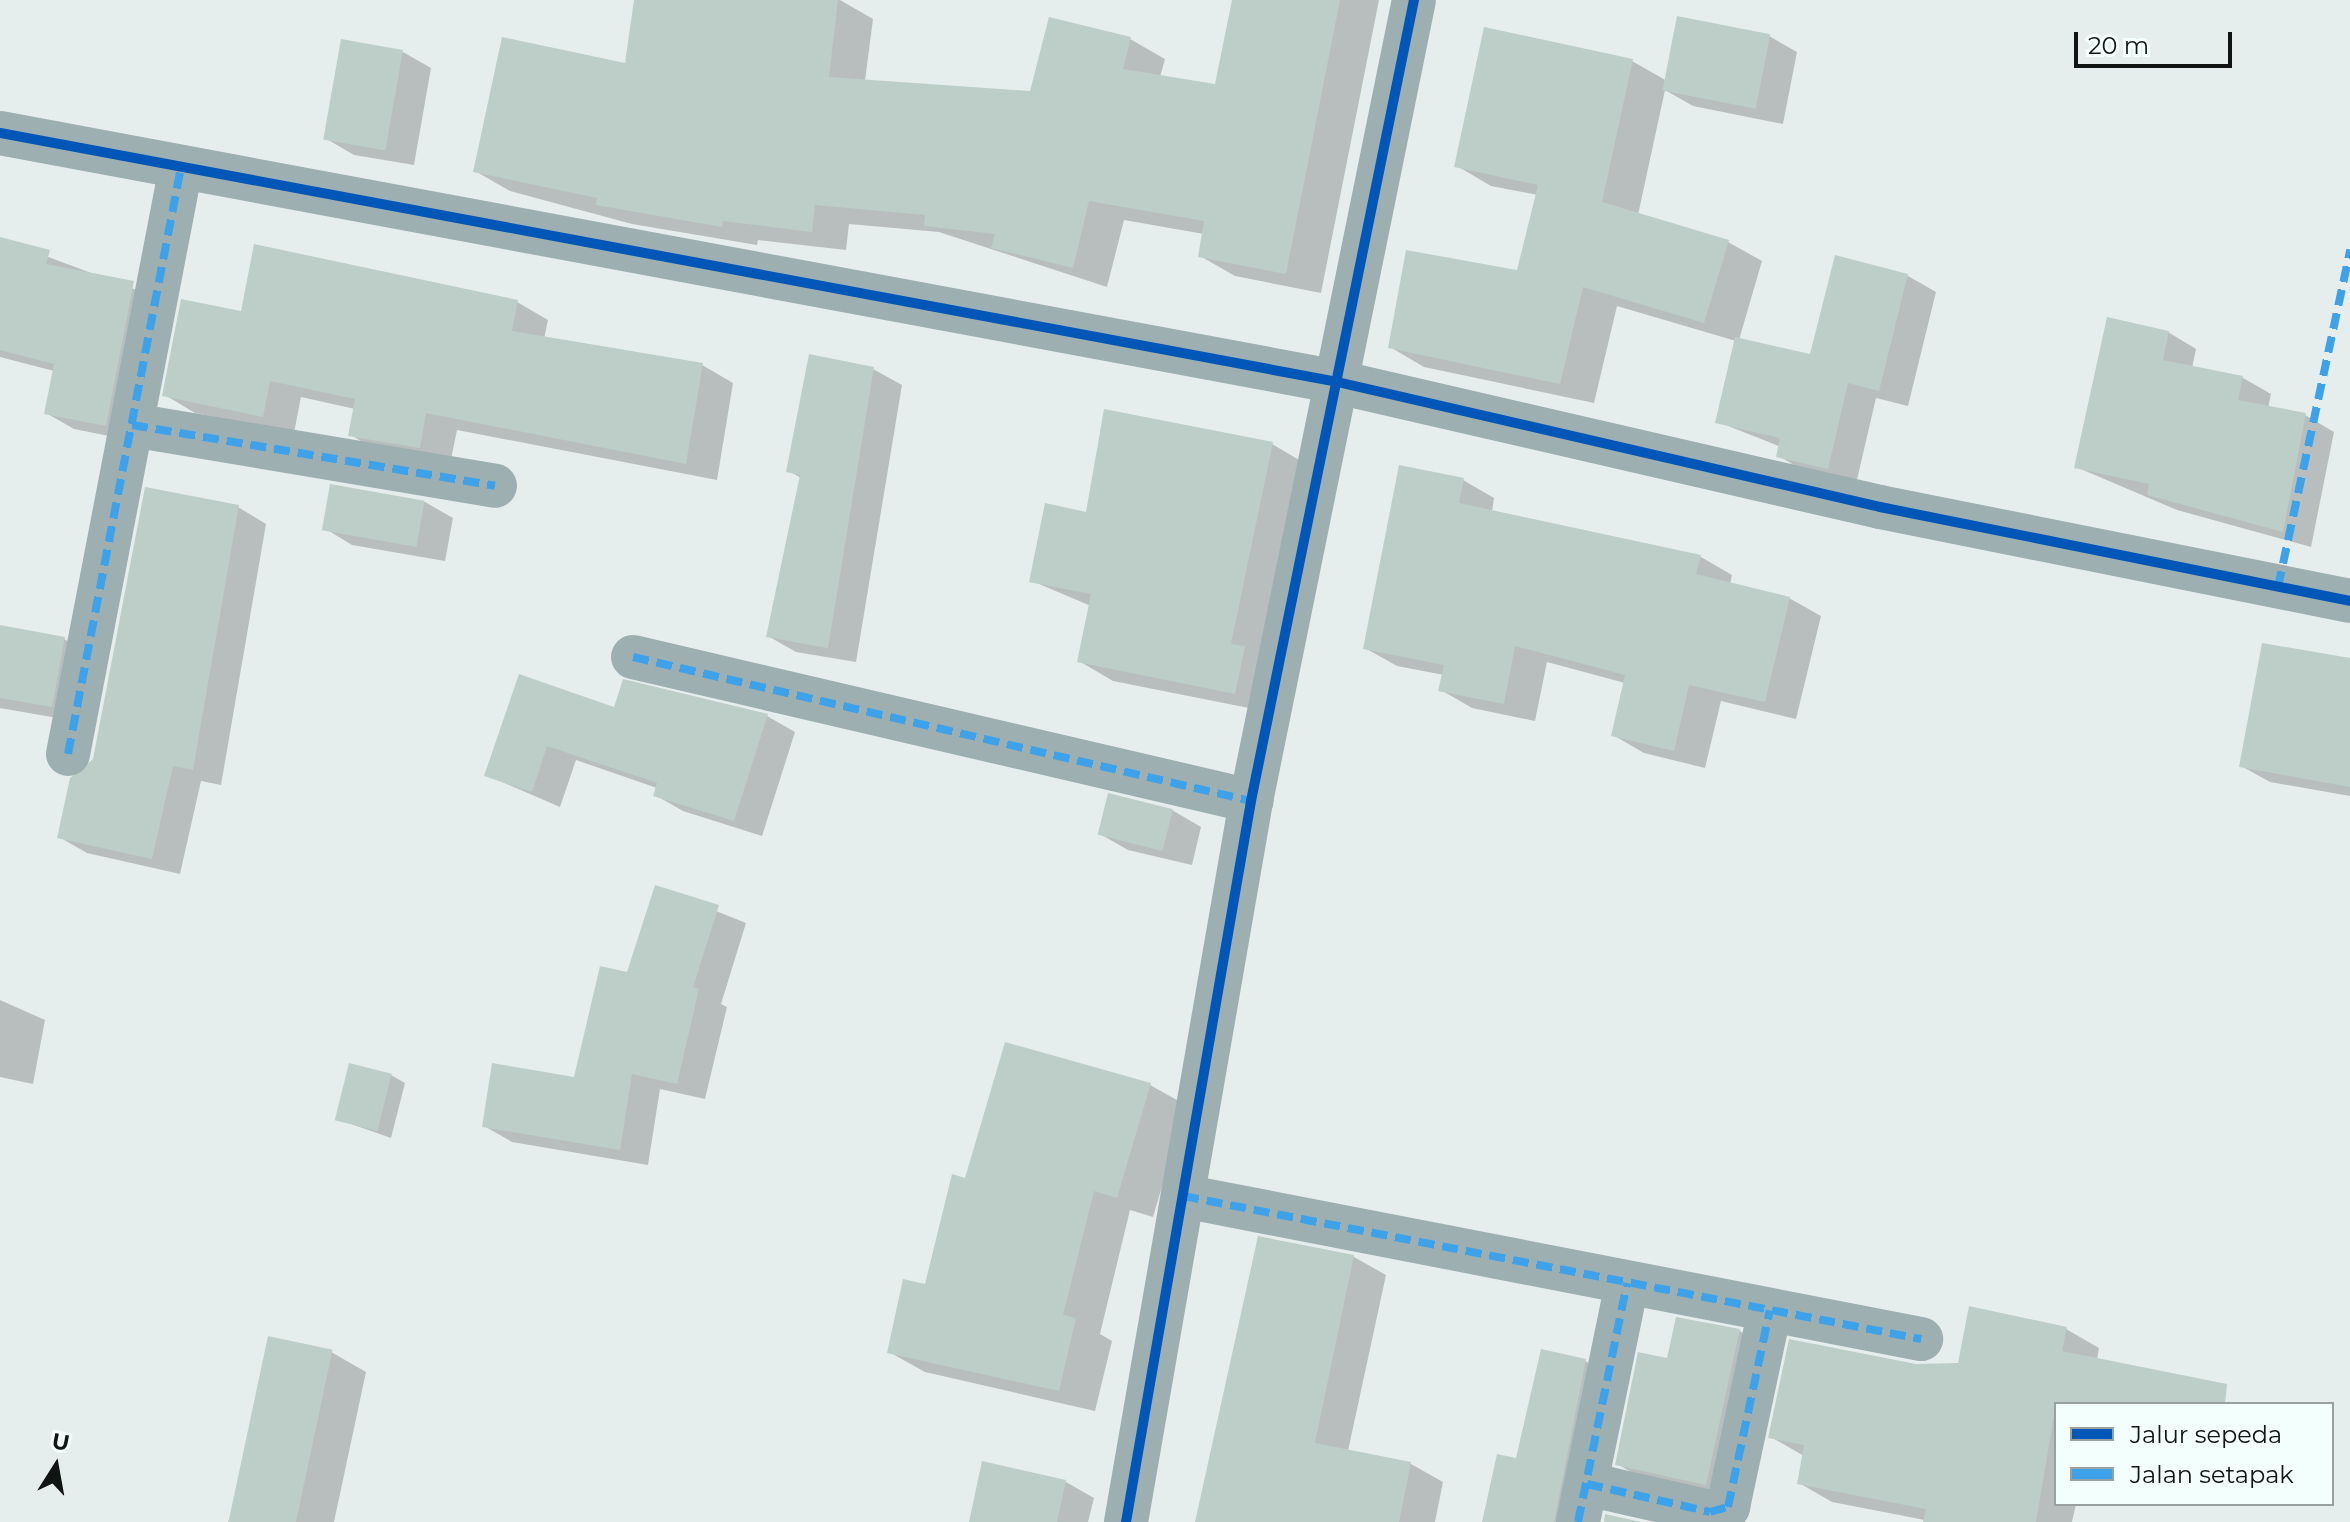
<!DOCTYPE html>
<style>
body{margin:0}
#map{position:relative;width:2350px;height:1522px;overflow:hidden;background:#e6eeed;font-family:Montserrat,sans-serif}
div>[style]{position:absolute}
.shadow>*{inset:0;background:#0003}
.building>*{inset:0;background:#bdcec8;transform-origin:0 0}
.minor>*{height:44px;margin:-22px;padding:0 22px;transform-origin:22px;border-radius:22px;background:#9eafb1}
.quiet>*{height:8px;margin-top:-4px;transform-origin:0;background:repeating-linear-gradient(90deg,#3da2ea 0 16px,transparent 0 24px)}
.cycleway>*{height:10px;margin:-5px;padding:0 5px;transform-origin:5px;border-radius:5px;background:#0057b8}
span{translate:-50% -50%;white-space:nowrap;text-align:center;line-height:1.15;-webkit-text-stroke:6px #f3fffd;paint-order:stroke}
.legend{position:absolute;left:2054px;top:1402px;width:280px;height:104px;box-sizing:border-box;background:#f3fffd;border:2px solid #98a1a0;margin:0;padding:10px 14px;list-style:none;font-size:24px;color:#101514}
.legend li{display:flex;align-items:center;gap:16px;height:40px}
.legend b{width:40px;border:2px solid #98a1a0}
.north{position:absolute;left:16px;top:1426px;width:80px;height:80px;-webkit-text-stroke:6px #f3fffd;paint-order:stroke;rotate:11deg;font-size:22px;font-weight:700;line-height:32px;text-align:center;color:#101514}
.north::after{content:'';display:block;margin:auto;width:28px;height:36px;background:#101514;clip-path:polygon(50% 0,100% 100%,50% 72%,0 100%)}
.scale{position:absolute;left:2074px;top:32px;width:158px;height:36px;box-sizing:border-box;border:4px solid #101514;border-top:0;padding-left:10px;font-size:24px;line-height:28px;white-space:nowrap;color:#101514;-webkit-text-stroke:6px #f3fffd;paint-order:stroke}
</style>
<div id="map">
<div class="shadow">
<i style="clip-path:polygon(636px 0,840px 0,873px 19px,865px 81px,1032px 93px,1130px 39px,1165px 59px,1160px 77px,1216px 87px,1234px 0,1379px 0,1321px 293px,1235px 276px,1200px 256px,1204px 234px,1124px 220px,1107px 287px,939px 232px,849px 224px,846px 250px,758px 240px,757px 245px,632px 224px,510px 191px,475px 171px,626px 65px)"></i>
<i style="clip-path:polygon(1769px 36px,1797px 52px,1783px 124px,1693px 106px,1665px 90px,1638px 215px,1728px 242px,1762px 261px,1739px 340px,1811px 357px,1836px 257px,1908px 276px,1936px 292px,1908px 406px,1876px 398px,1856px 484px,1807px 473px,1779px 456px,1781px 447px,1718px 422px,1736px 341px,1617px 306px,1594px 403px,1424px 367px,1390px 347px,1519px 273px,1538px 195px,1491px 186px,1457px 166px,1632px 61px,1667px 81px)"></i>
<i style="clip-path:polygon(403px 52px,431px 68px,414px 165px,354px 155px,325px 138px)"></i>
<i style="clip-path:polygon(0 239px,161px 299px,134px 441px,74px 429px,46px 413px,54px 371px,0 357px)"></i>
<i style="clip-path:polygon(517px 302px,548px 320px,544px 339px,702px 365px,733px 383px,717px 480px,457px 430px,450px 464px,381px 453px,351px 435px,355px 409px,301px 397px,294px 433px,195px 413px,165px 395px,242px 313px)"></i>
<i style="clip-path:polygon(2168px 332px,2196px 349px,2192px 368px,2243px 378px,2271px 394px,2268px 408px,2305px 415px,2334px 432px,2311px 547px,2177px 510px,2076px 467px)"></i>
<i style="clip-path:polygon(873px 369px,902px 385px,856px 662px,796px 652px,768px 636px,801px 478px,789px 471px)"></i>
<i style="clip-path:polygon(1272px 444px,1306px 464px,1269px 712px,1113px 681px,1079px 661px,1091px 606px,1032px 581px,1087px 514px)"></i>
<i style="clip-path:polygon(1463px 480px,1494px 498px,1492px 512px,1701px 557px,1732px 575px,1730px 584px,1789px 598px,1821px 616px,1796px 719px,1721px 701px,1705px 768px,1644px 753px,1613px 735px,1625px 683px,1547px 662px,1535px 721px,1472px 708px,1441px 690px,1444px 675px,1397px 666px,1365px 648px)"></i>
<i style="clip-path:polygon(425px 502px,453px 518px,445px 561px,352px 545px,324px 528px)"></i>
<i style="clip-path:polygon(238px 507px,266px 524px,221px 785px,201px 781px,180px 874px,87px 853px,59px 837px,94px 760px)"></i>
<i style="clip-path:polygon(0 627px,64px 639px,92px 655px,80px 722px,0 708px)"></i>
<i style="clip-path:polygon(2350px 659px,2350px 796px,2270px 782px,2241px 766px)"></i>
<i style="clip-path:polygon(615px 709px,767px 716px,795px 732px,762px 836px,683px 811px,655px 795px,657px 788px,576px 760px,560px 807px,486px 775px)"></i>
<i style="clip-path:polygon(1172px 810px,1201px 827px,1192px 865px,1128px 850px,1100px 834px)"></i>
<i style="clip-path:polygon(656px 887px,746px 923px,721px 1004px,727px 1007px,705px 1099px,660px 1089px,648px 1165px,512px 1142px,484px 1126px,576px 1079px,628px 975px)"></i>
<i style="clip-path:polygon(0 1000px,45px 1020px,33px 1084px,0 1077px)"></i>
<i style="clip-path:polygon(391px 1075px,405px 1083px,391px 1138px,337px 1119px)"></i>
<i style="clip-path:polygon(1150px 1085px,1186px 1105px,1153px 1217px,1130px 1210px,1100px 1334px,1112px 1341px,1095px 1411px,925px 1372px,889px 1352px,927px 1286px)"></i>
<i style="clip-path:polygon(1260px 1238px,1354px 1257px,1386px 1275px,1348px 1451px,1411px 1464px,1443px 1482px,1435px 1522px,1198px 1522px)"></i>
<i style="clip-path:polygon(1678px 1319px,1740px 1331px,1768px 1348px,1734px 1500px,1646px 1480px,1617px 1464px,1668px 1360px)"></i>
<i style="clip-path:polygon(2066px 1329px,2099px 1348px,2097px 1360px,2221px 1404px,2056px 1404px,2056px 1504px,2076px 1504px,2072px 1522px,1935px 1522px,1832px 1502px,1799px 1483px,1804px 1456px,1771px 1437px,1916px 1366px,1959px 1365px)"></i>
<i style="clip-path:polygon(331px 1352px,366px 1372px,334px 1522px,228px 1522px)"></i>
<i style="clip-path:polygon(1585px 1361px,1617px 1379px,1588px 1522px,1484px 1522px)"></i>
<i style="clip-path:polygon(984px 1464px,1066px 1482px,1094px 1498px,1088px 1522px,971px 1522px)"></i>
</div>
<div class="building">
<i style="clip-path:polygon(634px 0,838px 0,829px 77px,1030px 91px,1049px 17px,1131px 37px,1123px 69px,1215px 84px,1232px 0,1340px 0,1286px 274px,1198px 257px,1204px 221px,1089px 201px,1073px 268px,991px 248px,995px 234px,924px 226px,925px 215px,815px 205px,812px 232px,723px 221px,722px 227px,596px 205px,597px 198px,473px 172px,502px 37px,625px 63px)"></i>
<i style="left:1677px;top:16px;width:95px;height:76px;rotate:11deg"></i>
<i style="clip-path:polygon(1484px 27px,1633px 59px,1602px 202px,1729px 240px,1704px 323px,1583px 287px,1560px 384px,1388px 348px,1406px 250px,1517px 270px,1538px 185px,1454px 167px)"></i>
<i style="left:341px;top:39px;width:63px;height:102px;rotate:10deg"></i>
<i style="clip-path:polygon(0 237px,50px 250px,46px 264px,134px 281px,106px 426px,44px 414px,54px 364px,0 350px)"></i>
<i style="clip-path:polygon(254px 244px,518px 300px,512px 331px,703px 363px,686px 464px,426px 413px,420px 448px,348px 436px,355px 399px,270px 381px,263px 417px,162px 396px,181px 299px,241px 311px)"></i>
<i style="clip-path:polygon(1835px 255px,1908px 274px,1879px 391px,1848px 383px,1828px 469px,1776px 457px,1780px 438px,1715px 423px,1735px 337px,1810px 354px)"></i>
<i style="clip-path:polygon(2107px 317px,2169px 331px,2163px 360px,2243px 376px,2238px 400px,2306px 413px,2283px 532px,2147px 495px,2149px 484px,2074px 468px)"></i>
<i style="clip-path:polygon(809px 354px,874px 367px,828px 648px,766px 637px,800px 475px,786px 472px)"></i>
<i style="clip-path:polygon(1104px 409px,1273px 442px,1231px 644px,1245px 646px,1235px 694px,1077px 662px,1091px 594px,1029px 582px,1045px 503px,1086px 512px)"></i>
<i style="clip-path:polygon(1399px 465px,1464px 478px,1459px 503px,1701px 555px,1696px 574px,1790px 597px,1765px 702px,1689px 685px,1674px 751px,1611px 736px,1625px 675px,1515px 646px,1504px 704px,1438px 691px,1444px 665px,1363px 649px)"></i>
<i style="left:330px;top:484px;width:96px;height:47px;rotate:10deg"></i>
<i style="clip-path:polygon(145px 487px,239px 505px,193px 770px,173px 766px,152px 859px,57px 838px,70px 778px,93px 759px)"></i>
<i style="clip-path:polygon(0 625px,65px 637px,52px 707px,0 698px)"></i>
<i style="clip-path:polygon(2262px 643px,2350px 658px,2350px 787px,2239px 767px)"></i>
<i style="clip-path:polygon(519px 674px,614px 707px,623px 679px,768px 714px,734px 821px,653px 796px,657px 783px,547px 746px,532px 792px,484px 776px)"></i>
<i style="left:1108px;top:793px;width:67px;height:43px;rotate:14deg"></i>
<i style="clip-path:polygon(655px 885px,719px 905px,693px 987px,699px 989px,677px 1084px,632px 1074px,620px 1150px,482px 1127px,492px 1063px,574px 1077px,600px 966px,627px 972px)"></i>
<i style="clip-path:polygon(1005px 1042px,1151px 1083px,1117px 1198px,1094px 1191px,1063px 1315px,1076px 1318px,1059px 1391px,887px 1353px,903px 1279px,925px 1284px,952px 1174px,965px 1178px)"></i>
<i style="left:349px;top:1063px;width:44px;height:59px;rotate:14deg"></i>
<i style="clip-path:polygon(1258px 1236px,1354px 1255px,1315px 1443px,1411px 1462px,1399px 1522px,1195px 1522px)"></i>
<i style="clip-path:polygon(1969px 1306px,2067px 1327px,2062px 1351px,2227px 1384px,2225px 1404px,2056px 1404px,2036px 1522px,1923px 1522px,1926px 1509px,1797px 1484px,1804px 1445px,1768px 1438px,1789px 1339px,1916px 1364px,1958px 1363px)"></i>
<i style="clip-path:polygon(1676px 1317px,1740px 1329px,1706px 1485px,1615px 1465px,1638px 1352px,1667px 1358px)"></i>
<i style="left:268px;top:1336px;width:66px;height:191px;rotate:12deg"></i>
<i style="clip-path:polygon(1541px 1349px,1586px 1359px,1554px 1522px,1482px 1522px,1497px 1454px,1516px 1458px)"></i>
<i style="clip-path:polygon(982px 1461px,1066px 1480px,1057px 1522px,969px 1522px)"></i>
<i style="clip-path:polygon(1605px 1514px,1641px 1522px,1604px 1522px)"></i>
</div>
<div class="minor">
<i style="left:0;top:133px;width:1356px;rotate:10.54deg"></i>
<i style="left:1333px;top:381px;width:561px;rotate:12.97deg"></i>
<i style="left:1880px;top:507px;width:479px;rotate:11.3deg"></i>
<i style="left:132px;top:425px;width:368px;rotate:9.5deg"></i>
<i style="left:633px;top:657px;width:635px;rotate:13.12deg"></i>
<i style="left:68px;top:754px;width:598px;rotate:-79.1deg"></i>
<i style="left:1183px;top:1196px;width:752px;rotate:10.97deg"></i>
<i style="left:1587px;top:1484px;width:126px;rotate:12.8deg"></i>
<i style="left:1710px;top:1512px;width:19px;rotate:-16deg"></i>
<i style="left:1728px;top:1507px;width:201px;rotate:-78deg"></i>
<i style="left:1126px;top:1522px;width:732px;rotate:-80.16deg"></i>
<i style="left:1251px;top:801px;width:817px;rotate:-78.5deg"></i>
<i style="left:1578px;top:1522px;width:244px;rotate:-78.4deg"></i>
</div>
<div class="quiet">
<i style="left:132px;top:425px;width:368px;rotate:9.5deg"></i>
<i style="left:2278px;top:587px;width:345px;rotate:-77.9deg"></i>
<i style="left:633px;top:657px;width:635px;rotate:13.12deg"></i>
<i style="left:68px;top:754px;width:598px;rotate:-79.1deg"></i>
<i style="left:1183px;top:1196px;width:752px;rotate:10.97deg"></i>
<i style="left:1587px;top:1484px;width:126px;rotate:12.8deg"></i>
<i style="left:1710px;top:1512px;width:19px;rotate:-16deg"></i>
<i style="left:1728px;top:1507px;width:201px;rotate:-78deg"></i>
<i style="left:1578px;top:1522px;width:244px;rotate:-78.4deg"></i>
</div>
<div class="cycleway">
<i style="left:0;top:133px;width:1356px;rotate:10.54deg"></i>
<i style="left:1333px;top:381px;width:561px;rotate:12.97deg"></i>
<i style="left:1880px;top:507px;width:479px;rotate:11.3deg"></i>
<i style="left:1126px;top:1522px;width:732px;rotate:-80.16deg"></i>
<i style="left:1251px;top:801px;width:817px;rotate:-78.5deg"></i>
</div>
<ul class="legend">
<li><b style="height:10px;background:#0057b8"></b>Jalur sepeda</li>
<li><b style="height:10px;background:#3da2ea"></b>Jalan setapak</li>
</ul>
<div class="north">U</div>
<div class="scale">20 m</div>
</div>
